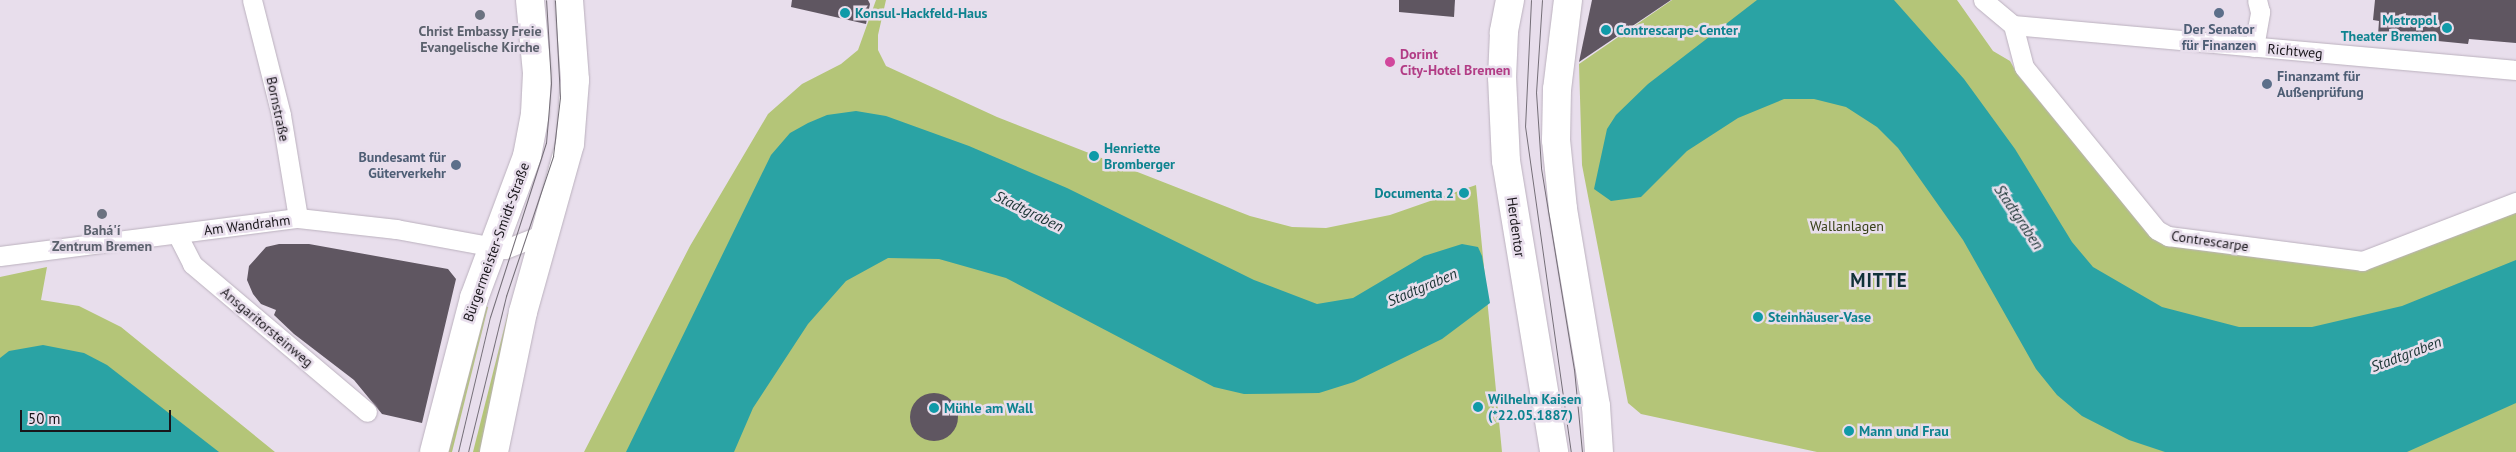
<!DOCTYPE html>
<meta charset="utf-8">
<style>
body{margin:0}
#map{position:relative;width:2516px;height:452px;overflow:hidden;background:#e8deec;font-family:"PT Sans",sans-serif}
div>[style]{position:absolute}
.green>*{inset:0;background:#b4c578}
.water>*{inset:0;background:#2aa3a4}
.building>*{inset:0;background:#5f5661}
.round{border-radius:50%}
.roads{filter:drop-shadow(0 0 1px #bbb1be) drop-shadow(0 0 1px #bbb1be)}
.street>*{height:19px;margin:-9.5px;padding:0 9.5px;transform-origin:9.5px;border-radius:9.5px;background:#fff}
.secondary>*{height:28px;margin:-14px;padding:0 14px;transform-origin:14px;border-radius:14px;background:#fff}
.tram>*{height:1px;margin:-0.5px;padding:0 0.5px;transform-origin:0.5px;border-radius:0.5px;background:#746e77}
.dots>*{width:14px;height:14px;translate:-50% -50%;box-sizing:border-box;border:2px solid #e8deec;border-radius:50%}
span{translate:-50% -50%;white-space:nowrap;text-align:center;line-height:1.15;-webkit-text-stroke:5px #e8deec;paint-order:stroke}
.culture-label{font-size:14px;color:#0d838f;font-weight:700}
.left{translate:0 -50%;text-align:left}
.right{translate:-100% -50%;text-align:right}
.service-label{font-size:14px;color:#4e5e75;font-weight:700}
.worship-label{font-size:14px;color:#5b616d;font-weight:700}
.street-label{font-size:14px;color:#19161b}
.hotel-label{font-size:14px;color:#b23c85;font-weight:700}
.park-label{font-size:14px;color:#384118}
.water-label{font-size:15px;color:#193333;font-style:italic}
.district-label{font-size:19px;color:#113139;font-weight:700;letter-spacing:1px}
.scale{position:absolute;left:20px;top:410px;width:151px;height:22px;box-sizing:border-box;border:2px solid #19161b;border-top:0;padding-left:6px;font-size:15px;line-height:18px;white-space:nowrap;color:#19161b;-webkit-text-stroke:4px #e8deec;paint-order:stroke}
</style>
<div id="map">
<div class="green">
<i style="clip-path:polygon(876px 0,886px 0,878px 35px,878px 50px,886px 66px,997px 117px,1250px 216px,1292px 227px,1326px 228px,1390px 215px,1476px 185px,1502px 452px,584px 452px,690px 246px,768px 114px,802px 84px,841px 64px,858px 50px)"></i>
<i style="clip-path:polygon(1672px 0,1957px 0,1993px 51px,2010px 61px,2018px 75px,2148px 233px,2334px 265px,2516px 209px,2516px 452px,1817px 452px,1641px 414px,1628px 403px,1582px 165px,1579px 64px)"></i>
<i style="clip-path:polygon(47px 267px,41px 300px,79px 306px,121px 327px,275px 452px,0 452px,0 277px)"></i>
<i style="clip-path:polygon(482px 305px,488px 307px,452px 452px,443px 452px)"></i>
<i style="clip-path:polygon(508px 313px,514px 314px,482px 452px,473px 452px)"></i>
</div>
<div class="water">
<i style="clip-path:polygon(1757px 0,1894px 0,1964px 79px,2015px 149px,2072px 242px,2093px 267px,2162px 307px,2239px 327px,2312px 327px,2402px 306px,2516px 260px,2516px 403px,2407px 452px,2165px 452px,2129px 440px,2082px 416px,2057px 395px,2036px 369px,1963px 240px,1898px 148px,1877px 127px,1846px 107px,1814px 99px,1784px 99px,1738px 118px,1687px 151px,1641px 197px,1611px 201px,1594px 189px,1607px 129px,1616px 115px,1648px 84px)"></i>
<i style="clip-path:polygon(856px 111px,886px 116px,969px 146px,1067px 188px,1254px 280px,1317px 304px,1353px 298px,1424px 256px,1462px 244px,1478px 247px,1482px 256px,1490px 303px,1442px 339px,1354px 382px,1319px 393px,1244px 394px,1214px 387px,1006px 278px,939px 259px,888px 258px,846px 281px,808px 324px,753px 408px,734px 452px,626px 452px,771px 155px,790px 133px,808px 123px,827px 115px)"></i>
<i style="clip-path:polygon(43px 345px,84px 353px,107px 365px,219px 452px,0 452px,0 358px,9px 351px)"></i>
</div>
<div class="building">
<i style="clip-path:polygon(792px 0,868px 0,870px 4px,866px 24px,791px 7px)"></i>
<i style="clip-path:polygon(1399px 0,1455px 0,1454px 17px,1399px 12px)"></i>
<i style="clip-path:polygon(1592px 0,1671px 0,1579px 62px)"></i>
<i style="clip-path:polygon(2375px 0,2516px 0,2516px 43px,2469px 39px,2468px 44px,2378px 35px,2379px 21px,2373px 20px)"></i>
<i style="clip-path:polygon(279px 244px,309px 244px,448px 269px,456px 279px,422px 423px,382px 414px,354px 380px,294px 334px,274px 315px,276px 310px,261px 304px,253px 294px,247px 280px,249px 266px,266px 247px)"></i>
<i class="round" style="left:910px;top:393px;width:48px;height:48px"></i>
</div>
<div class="roads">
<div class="street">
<i style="left:252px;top:0;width:119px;rotate:75.8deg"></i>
<i style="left:281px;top:115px;width:104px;rotate:80.6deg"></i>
<i style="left:1983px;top:0;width:39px;rotate:40deg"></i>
<i style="left:2013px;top:25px;width:43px;rotate:75.3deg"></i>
<i style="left:2024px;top:67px;width:210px;rotate:50.8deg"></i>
<i style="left:2157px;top:230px;width:13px;rotate:29deg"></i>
<i style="left:2168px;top:236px;width:196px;rotate:7.3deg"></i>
<i style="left:2362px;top:261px;width:165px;rotate:-21deg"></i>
<i style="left:2013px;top:25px;width:505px;rotate:5.11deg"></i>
<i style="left:2254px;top:47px;width:36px;rotate:-80deg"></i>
<i style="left:2260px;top:12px;width:12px;rotate:-104deg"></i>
<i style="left:177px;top:234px;width:34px;rotate:63deg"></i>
<i style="left:192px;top:264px;width:229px;rotate:40.2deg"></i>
<i style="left:0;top:256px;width:300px;rotate:-7.3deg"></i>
<i style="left:298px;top:218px;width:99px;rotate:6.4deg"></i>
<i style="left:396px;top:229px;width:111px;rotate:10.4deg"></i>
<i style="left:505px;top:249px;width:44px;rotate:-21.3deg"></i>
</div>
<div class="secondary">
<i style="left:1510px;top:0;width:33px;rotate:101deg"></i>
<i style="left:1504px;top:32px;width:45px;rotate:92.5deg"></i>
<i style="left:1502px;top:77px;width:84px;rotate:87.3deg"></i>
<i style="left:1506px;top:161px;width:295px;rotate:80.6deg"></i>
<i style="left:1568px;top:0;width:90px;rotate:97deg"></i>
<i style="left:1557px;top:89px;width:51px;rotate:91.1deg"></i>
<i style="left:1556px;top:140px;width:69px;rotate:84.2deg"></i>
<i style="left:1563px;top:209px;width:200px;rotate:80.5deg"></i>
<i style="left:1596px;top:406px;width:46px;rotate:86.3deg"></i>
<i style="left:434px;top:452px;width:159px;rotate:-75.4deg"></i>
<i style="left:474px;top:298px;width:152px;rotate:-69.5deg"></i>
<i style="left:527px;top:156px;width:43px;rotate:-79.2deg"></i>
<i style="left:535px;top:114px;width:41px;rotate:-87.2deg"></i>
<i style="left:537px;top:73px;width:73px;rotate:-95.5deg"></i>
<i style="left:494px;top:452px;width:143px;rotate:-78.3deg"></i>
<i style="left:523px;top:312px;width:174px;rotate:-74.4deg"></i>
<i style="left:570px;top:144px;width:64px;rotate:-85.5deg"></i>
<i style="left:575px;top:80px;width:80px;rotate:-94.3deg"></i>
</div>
</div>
<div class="tram">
<i style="left:1531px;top:0;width:126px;rotate:92.7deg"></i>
<i style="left:1525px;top:126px;width:329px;rotate:82deg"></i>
<i style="left:1542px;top:0;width:92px;rotate:93.7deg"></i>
<i style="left:1536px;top:92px;width:76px;rotate:86.2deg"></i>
<i style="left:1541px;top:168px;width:204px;rotate:80.7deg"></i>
<i style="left:1574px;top:369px;width:83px;rotate:84.5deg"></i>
<i style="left:458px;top:452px;width:139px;rotate:-76.7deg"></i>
<i style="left:490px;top:317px;width:183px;rotate:-72.2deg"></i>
<i style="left:546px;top:143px;width:60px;rotate:-85.2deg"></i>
<i style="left:551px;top:83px;width:83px;rotate:-93.4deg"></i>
<i style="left:468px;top:452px;width:161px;rotate:-76.3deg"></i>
<i style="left:506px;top:296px;width:148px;rotate:-71.4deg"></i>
<i style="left:553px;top:156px;width:59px;rotate:-83.2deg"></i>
<i style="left:560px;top:97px;width:97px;rotate:-93deg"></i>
</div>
<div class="dots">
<i style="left:845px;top:13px;background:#0f9aa8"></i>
<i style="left:2219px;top:13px;background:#5c6f8a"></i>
<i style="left:480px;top:15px;background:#6b7280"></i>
<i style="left:2447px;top:28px;background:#0f9aa8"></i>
<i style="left:1606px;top:30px;background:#0f9aa8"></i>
<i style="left:1390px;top:62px;background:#d1479c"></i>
<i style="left:2267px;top:84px;background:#5c6f8a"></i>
<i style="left:1094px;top:156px;background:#0f9aa8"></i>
<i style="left:456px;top:165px;background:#5c6f8a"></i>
<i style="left:1464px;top:193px;background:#0f9aa8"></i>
<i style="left:102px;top:214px;background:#6b7280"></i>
<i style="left:1758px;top:317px;background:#0f9aa8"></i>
<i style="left:1478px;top:407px;background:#0f9aa8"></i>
<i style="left:934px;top:408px;background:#0f9aa8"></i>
<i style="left:1849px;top:431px;background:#0f9aa8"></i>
</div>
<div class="culture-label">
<span class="left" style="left:855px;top:13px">Konsul-Hackfeld-Haus</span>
<span class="right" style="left:2437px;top:28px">Metropol<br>Theater Bremen</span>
<span class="left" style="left:1616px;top:30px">Contrescarpe-Center</span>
<span class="left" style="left:1104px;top:156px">Henriette<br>Bromberger</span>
<span class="right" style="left:1454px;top:193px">Documenta 2</span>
<span class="left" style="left:1768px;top:317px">Steinhäuser-Vase</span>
<span class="left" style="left:1488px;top:407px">Wilhelm Kaisen<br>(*22.05.1887)</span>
<span class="left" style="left:944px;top:408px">Mühle am Wall</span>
<span class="left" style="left:1859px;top:431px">Mann und Frau</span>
</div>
<div class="service-label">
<span style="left:2219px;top:37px">Der Senator<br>für Finanzen</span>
<span class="left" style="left:2277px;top:84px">Finanzamt für<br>Außenprüfung</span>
<span class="right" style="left:446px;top:165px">Bundesamt für<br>Güterverkehr</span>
</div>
<div class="worship-label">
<span style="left:480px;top:39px">Christ Embassy Freie<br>Evangelische Kirche</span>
<span style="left:102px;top:238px">Bahá'í<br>Zentrum Bremen</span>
</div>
<div class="street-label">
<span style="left:2295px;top:51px;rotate:5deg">Richtweg</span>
<span style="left:278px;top:109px;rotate:78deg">Bornstraße</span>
<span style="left:247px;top:225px;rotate:-7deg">Am Wandrahm</span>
<span style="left:1516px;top:227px;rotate:82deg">Herdentor</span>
<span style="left:2210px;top:241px;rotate:8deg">Contrescarpe</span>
<span style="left:496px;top:242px;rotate:-70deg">Bürgermeister-Smidt-Straße</span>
<span style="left:267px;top:327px;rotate:40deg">Ansgaritorsteinweg</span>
</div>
<div class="hotel-label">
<span class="left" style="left:1400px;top:62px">Dorint<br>City-Hotel Bremen</span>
</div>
<div class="park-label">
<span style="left:1847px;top:226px">Wallanlagen</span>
</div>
<div class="water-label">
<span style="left:1029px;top:211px;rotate:26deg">Stadtgraben</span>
<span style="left:2019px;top:217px;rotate:56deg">Stadtgraben</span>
<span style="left:1422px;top:287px;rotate:-23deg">Stadtgraben</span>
<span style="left:2406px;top:354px;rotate:-21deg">Stadtgraben</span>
</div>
<div class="district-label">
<span style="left:1879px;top:281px">MITTE</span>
</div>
<div class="scale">50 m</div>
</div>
